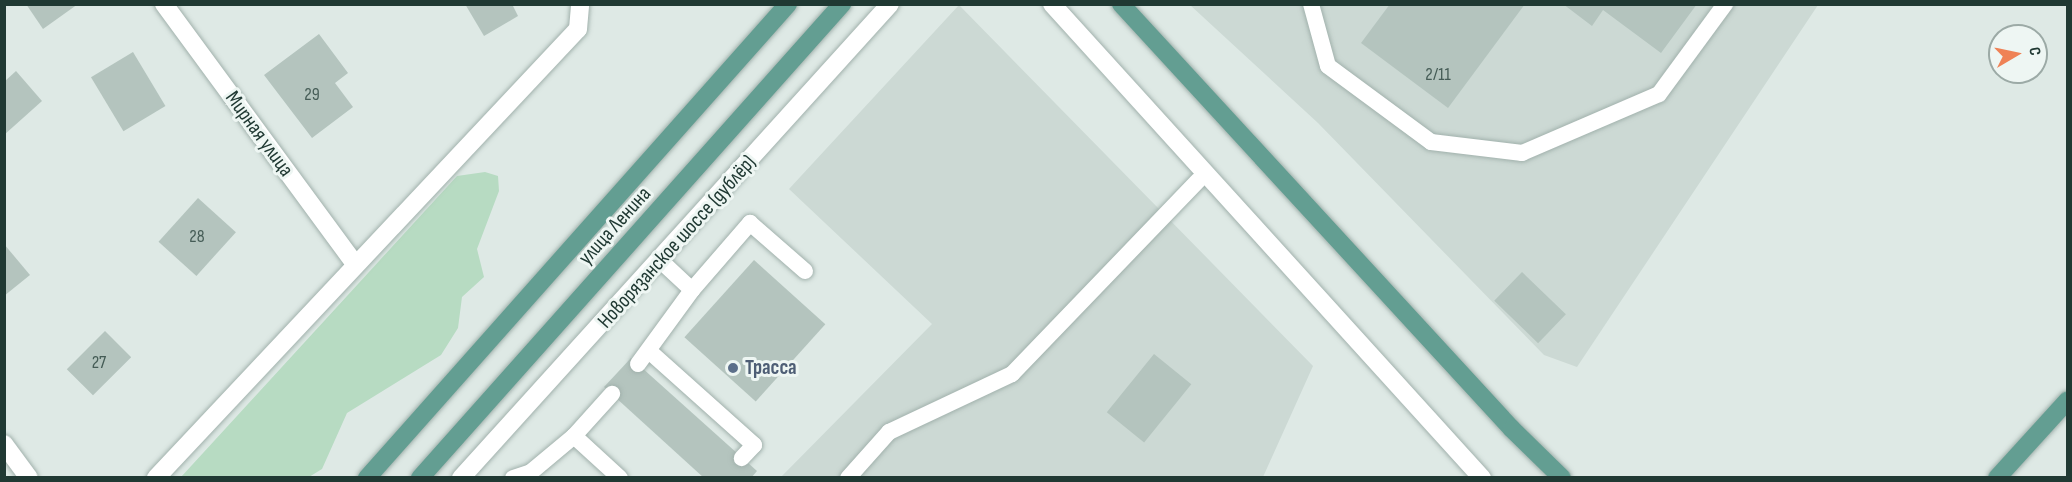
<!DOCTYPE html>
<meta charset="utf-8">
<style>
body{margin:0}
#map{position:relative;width:2072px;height:482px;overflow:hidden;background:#dee9e5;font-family:"Sofia Sans Condensed",sans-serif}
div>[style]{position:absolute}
.built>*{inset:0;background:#ccd9d4}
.green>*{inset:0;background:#b7dbc2}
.building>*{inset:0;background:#b4c4be;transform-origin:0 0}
.roads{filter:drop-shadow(0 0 2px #a1b1ac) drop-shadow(0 0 2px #a1b1ac)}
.lane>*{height:16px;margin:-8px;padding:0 8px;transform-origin:8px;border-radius:8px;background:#fff}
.street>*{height:18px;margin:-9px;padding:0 9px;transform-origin:9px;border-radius:9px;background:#fff}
.secondary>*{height:18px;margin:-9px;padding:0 9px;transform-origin:9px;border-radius:9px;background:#fff}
.primary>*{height:18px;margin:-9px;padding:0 9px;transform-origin:9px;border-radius:9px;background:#639e92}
.dots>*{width:16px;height:16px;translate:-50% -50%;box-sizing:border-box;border:3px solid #eef6f3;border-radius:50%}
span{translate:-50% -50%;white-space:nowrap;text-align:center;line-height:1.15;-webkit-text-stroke:6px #eef6f3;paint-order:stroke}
.number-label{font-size:18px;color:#455c56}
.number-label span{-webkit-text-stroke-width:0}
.street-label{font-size:21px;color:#203933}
.service-label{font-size:21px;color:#4e5e75;font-weight:700}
.left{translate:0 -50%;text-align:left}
.frame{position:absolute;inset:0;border:6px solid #203933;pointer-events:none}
.north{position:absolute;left:1988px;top:24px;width:60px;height:60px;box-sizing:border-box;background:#eef6f3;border:2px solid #9caaa6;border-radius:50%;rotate:81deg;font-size:16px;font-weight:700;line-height:24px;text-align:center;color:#203933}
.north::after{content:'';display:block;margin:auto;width:21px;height:27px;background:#ef8256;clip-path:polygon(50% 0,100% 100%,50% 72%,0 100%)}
</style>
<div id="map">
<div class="built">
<i style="clip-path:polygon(959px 5px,1313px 366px,1263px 477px,780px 478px,932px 324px,789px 189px)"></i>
<i style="clip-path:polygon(1190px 5px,1818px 5px,1577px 367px,1544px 355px,1318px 123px)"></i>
</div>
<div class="green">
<i style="clip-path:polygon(485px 172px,498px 176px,499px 191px,477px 249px,484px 277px,462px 297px,458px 328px,441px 355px,347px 413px,322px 469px,309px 477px,181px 477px,457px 176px)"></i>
</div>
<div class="building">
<i style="clip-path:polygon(26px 4px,78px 4px,43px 29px)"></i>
<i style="clip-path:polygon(465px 4px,512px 4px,518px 16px,484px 36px)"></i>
<i style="clip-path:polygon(1390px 4px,1525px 4px,1448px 108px,1361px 43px)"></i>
<i style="clip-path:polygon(1563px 4px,1697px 4px,1661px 53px,1603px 10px,1592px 26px)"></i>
<i style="clip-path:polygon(319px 34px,348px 73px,335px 83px,353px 107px,312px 138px,264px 75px)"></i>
<i style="left:133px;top:52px;width:63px;height:49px;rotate:59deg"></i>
<i style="clip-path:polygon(16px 71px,42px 101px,4px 135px,4px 82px)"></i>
<i style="left:198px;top:198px;width:51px;height:59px;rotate:42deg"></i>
<i style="clip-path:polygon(4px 244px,30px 275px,4px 296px)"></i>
<i style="left:754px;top:260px;width:96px;height:104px;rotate:42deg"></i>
<i style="left:1522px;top:272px;width:61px;height:40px;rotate:44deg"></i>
<i style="left:105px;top:331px;width:37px;height:54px;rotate:45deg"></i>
<i style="left:1154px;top:354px;width:48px;height:75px;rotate:39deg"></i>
<i style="clip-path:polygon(631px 358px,757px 471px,751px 478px,704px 478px,604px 387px)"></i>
</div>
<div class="roads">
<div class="lane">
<i style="left:1311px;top:4px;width:64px;rotate:74.7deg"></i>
<i style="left:1328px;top:66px;width:128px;rotate:36.4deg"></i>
<i style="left:1431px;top:142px;width:92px;rotate:6.9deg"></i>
<i style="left:1522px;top:153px;width:149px;rotate:-23.3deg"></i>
<i style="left:1659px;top:94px;width:112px;rotate:-53.7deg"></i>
<i style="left:692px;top:290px;width:89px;rotate:-49.1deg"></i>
<i style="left:750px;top:223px;width:73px;rotate:41.1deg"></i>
<i style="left:649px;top:351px;width:141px;rotate:41.8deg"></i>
<i style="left:754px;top:445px;width:18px;rotate:133deg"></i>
<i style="left:638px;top:364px;width:92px;rotate:-53.9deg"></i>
<i style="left:692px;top:290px;width:42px;rotate:-136.9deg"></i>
<i style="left:574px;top:436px;width:62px;rotate:42.4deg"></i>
<i style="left:513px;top:478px;width:19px;rotate:-18deg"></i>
<i style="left:531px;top:472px;width:56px;rotate:-39.9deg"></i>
<i style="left:574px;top:436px;width:57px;rotate:-47.9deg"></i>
<i style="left:848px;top:478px;width:62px;rotate:-48.3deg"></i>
<i style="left:889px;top:432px;width:136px;rotate:-25.2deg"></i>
<i style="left:1012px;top:374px;width:269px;rotate:-46.1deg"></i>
</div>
<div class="street">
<i style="left:164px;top:4px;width:321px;rotate:53.7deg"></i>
<i style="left:4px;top:444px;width:42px;rotate:53.7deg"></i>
<i style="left:156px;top:478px;width:616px;rotate:-46.78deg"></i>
<i style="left:578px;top:29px;width:25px;rotate:-85deg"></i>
<i style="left:461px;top:478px;width:639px;rotate:-47.85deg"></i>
</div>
<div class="secondary">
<i style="left:1052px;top:4px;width:640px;rotate:47.79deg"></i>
</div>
<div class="primary">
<i style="left:1121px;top:4px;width:577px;rotate:47.39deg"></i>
<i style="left:1512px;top:429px;width:70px;rotate:44.4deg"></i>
<i style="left:367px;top:478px;width:634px;rotate:-48.39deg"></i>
<i style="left:420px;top:478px;width:635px;rotate:-48.32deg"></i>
<i style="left:1997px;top:478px;width:105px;rotate:-47.7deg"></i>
</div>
</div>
<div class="dots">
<i style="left:733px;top:368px;background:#5c6f8a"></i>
</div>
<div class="number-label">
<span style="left:1438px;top:75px">2/11</span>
<span style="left:312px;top:95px">29</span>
<span style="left:197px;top:237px">28</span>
<span style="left:99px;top:363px">27</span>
</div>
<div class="street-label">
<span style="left:259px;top:134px;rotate:54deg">Мирная улица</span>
<span style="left:615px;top:226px;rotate:-48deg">улица Ленина</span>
<span style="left:677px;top:242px;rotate:-48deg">Новорязанское шоссе (дублёр)</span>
</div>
<div class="service-label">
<span class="left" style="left:745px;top:368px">Трасса</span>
</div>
<div class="frame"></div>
<div class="north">С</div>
</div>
